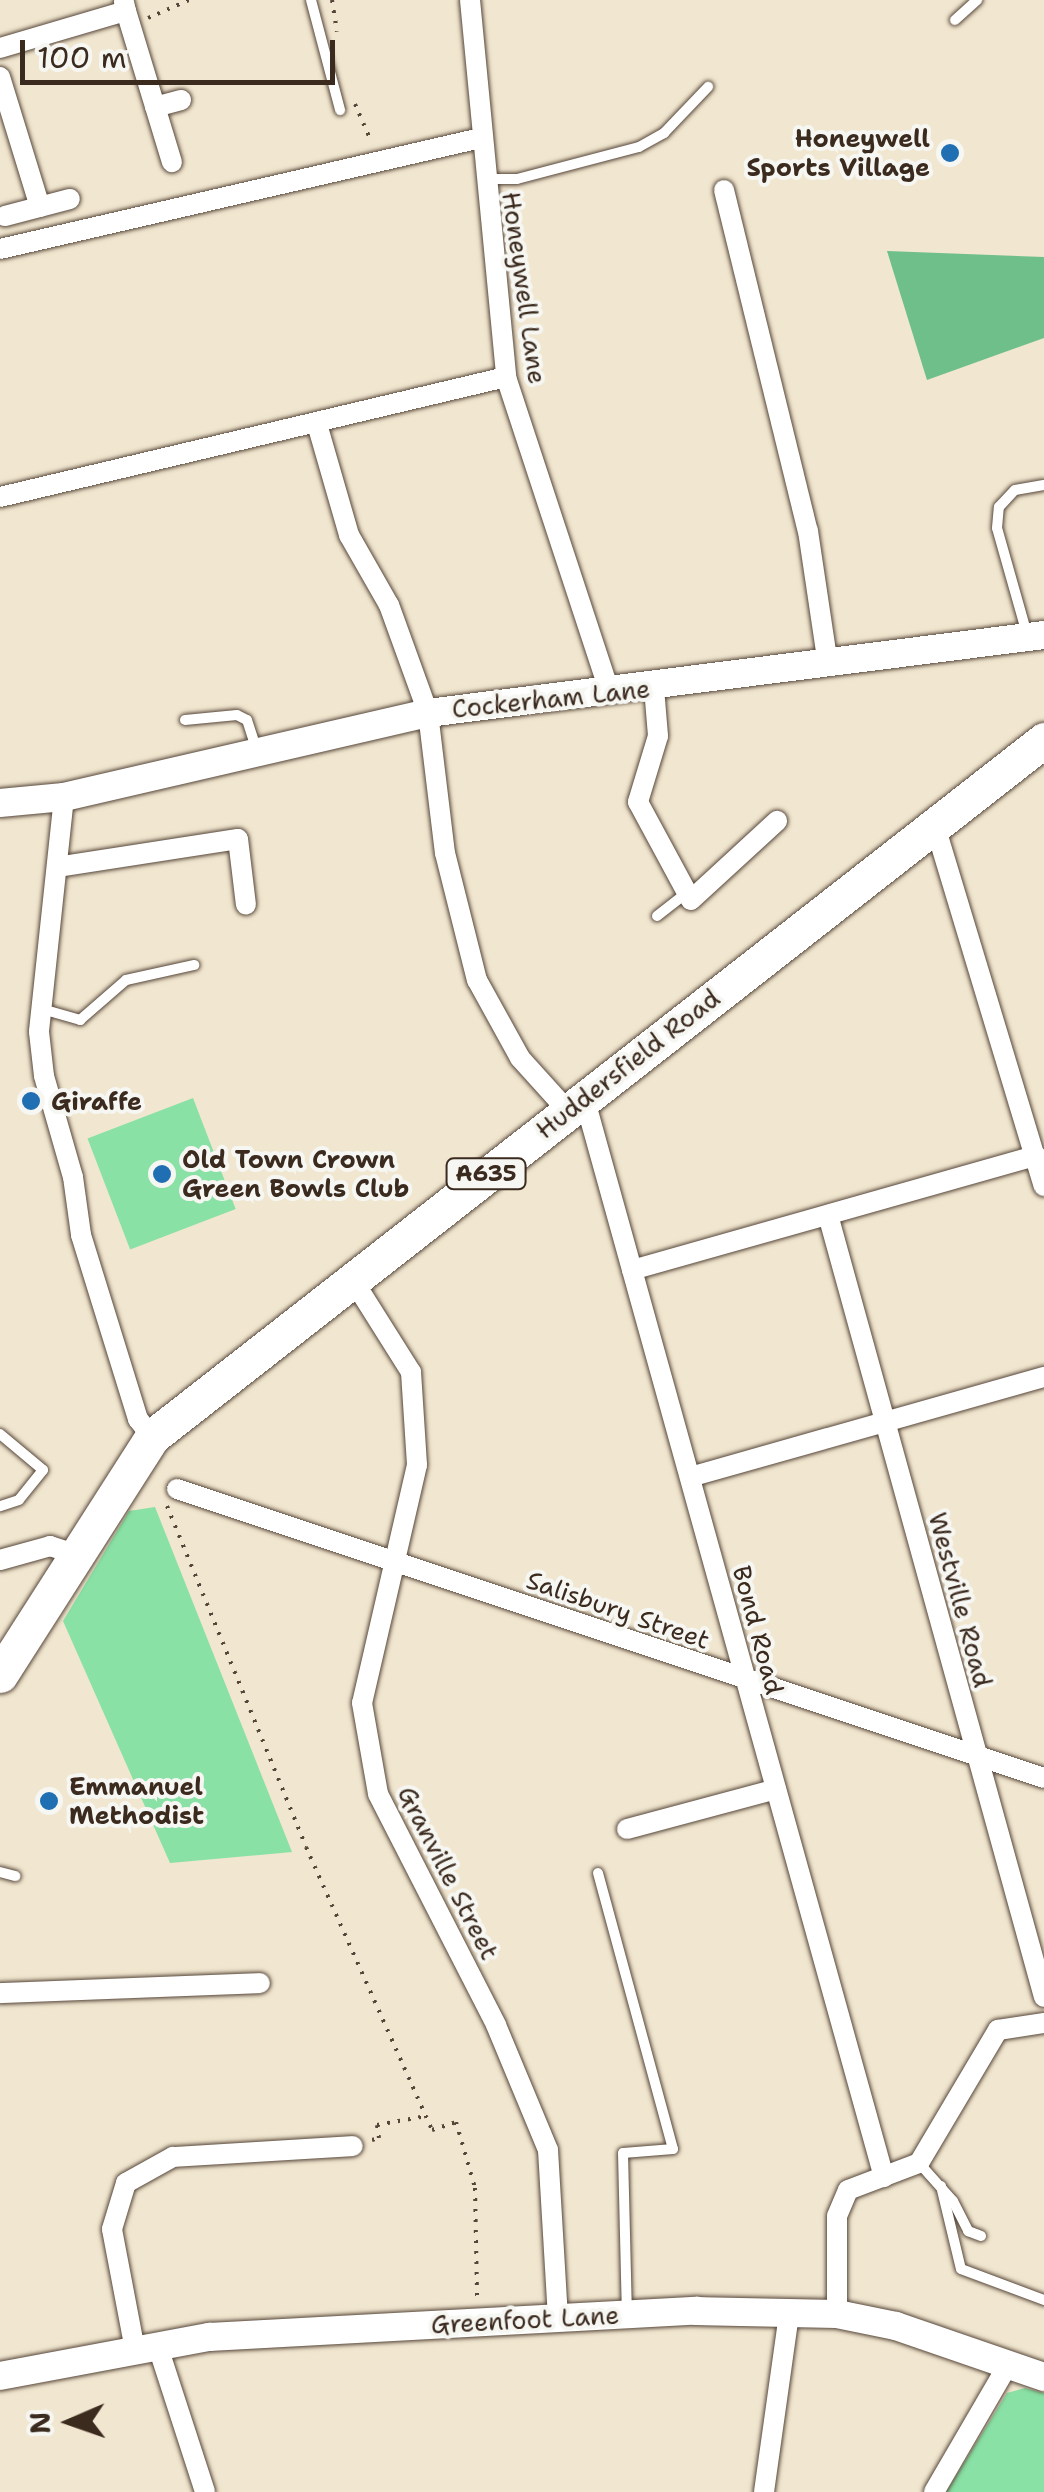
<!DOCTYPE html>
<style>
body{margin:0}
#map{position:relative;width:1044px;height:2492px;overflow:hidden;background:#f1e6cf;font-family:"Shantell Sans",sans-serif}
div>[style]{position:absolute}
.green>*{inset:0;background:#89e1a5;transform-origin:0 0}
.forest>*{inset:0;background:#6ebf8a}
.path>*{height:4px;margin-top:-2px;transform-origin:0;background:repeating-linear-gradient(90deg,#564639 0 2.5px,transparent 0 10.5px)}
.roads{filter:drop-shadow(0 0 2px #564639) drop-shadow(0 0 2px #564639)}
.service>*{height:10px;margin:-5px;padding:0 5px;transform-origin:5px;border-radius:5px;background:#fff}
.minor>*{height:20px;margin:-10px;padding:0 10px;transform-origin:10px;border-radius:10px;background:#fff}
.tertiary>*{height:28px;margin:-14px;padding:0 14px;transform-origin:14px;border-radius:14px;background:#fff}
.trunk>*{height:35px;margin:-17.5px;padding:0 17.5px;transform-origin:17.5px;border-radius:17.5px;background:#fff}
.dots>*{width:28px;height:28px;translate:-50% -50%;box-sizing:border-box;border:5px solid #f6f6f2;border-radius:50%}
span{translate:-50% -50%;white-space:nowrap;text-align:center;line-height:1.15;-webkit-text-stroke:8px #f6f6f2;paint-order:stroke}
.shield-label span{padding:2px 8px;background:#f6f6f2;border:2px solid;border-radius:8px;-webkit-text-stroke-width:0}
.shield-label{font-size:22px;color:#3b2a1e;font-weight:700}
.poi-label{font-size:25px;color:#3b2a1e;font-weight:700}
.right{translate:-100% -50%;text-align:right}
.left{translate:0 -50%;text-align:left}
.street-label{font-size:25px;color:#3b2a1e}
.north{position:absolute;left:20px;top:2372px;width:100px;height:100px;-webkit-text-stroke:8px #f6f6f2;paint-order:stroke;rotate:268deg;font-size:28px;font-weight:700;line-height:40px;text-align:center;color:#3b2a1e}
.north::after{content:'';display:block;margin:auto;width:35px;height:45px;background:#3b2a1e;clip-path:polygon(50% 0,100% 100%,50% 72%,0 100%)}
.scale{position:absolute;left:20px;top:40px;width:315px;height:45px;box-sizing:border-box;border:5px solid #3b2a1e;border-top:0;padding-left:12px;font-size:30px;line-height:35px;white-space:nowrap;color:#3b2a1e;-webkit-text-stroke:8px #f6f6f2;paint-order:stroke}
</style>
<div id="map">
<div class="green">
<i style="left:193px;top:1098px;width:119px;height:113px;rotate:69deg"></i>
<i style="clip-path:polygon(155px 1507px,292px 1852px,170px 1863px,63px 1621px,129px 1511px)"></i>
<i style="clip-path:polygon(1025px 2388px,1044px 2393px,1044px 2492px,946px 2492px,1007px 2393px)"></i>
</div>
<div class="forest">
<i style="clip-path:polygon(887px 251px,1044px 257px,1044px 338px,927px 380px)"></i>
</div>
<div class="path">
<i style="left:332px;top:0;width:32px;rotate:81deg"></i>
<i style="left:148px;top:18px;width:45px;rotate:-23.7deg"></i>
<i style="left:355px;top:104px;width:40px;rotate:66.6deg"></i>
<i style="left:167px;top:1506px;width:368px;rotate:67.8deg"></i>
<i style="left:306px;top:1847px;width:310px;rotate:66deg"></i>
<i style="left:432px;top:2130px;width:25px;rotate:-18deg"></i>
<i style="left:456px;top:2122px;width:69px;rotate:73.9deg"></i>
<i style="left:475px;top:2188px;width:109px;rotate:88.9deg"></i>
<i style="left:372px;top:2140px;width:7px;rotate:-16deg"></i>
<i style="left:379px;top:2138px;width:13px;rotate:-99deg"></i>
<i style="left:377px;top:2125px;width:50px;rotate:-10.4deg"></i>
</div>
<div class="roads">
<div class="service">
<i style="left:311px;top:0;width:114px;rotate:75.2deg"></i>
<i style="left:955px;top:20px;width:30px;rotate:-42deg"></i>
<i style="left:485px;top:179px;width:32px"></i>
<i style="left:517px;top:179px;width:126px;rotate:-14.7deg"></i>
<i style="left:639px;top:147px;width:29px;rotate:-29deg"></i>
<i style="left:664px;top:133px;width:64px;rotate:-46.3deg"></i>
<i style="left:1027px;top:634px;width:110px;rotate:-105.8deg"></i>
<i style="left:997px;top:528px;width:21px;rotate:-85deg"></i>
<i style="left:999px;top:507px;width:23px;rotate:-47deg"></i>
<i style="left:1015px;top:490px;width:29px;rotate:-10deg"></i>
<i style="left:185px;top:720px;width:52px;rotate:-5.5deg"></i>
<i style="left:237px;top:715px;width:11px;rotate:27deg"></i>
<i style="left:247px;top:720px;width:33px;rotate:72deg"></i>
<i style="left:657px;top:916px;width:37px;rotate:-38deg"></i>
<i style="left:42px;top:1009px;width:40px;rotate:16deg"></i>
<i style="left:80px;top:1020px;width:61px;rotate:-41deg"></i>
<i style="left:126px;top:980px;width:70px;rotate:-12.4deg"></i>
<i style="left:0;top:1434px;width:56px;rotate:39.9deg"></i>
<i style="left:43px;top:1470px;width:38px;rotate:129deg"></i>
<i style="left:19px;top:1500px;width:20px;rotate:162deg"></i>
<i style="left:0;top:1872px;width:16px;rotate:15deg"></i>
<i style="left:598px;top:1873px;width:286px;rotate:74.8deg"></i>
<i style="left:673px;top:2149px;width:50px;rotate:175.4deg"></i>
<i style="left:623px;top:2153px;width:160px;rotate:88.6deg"></i>
<i style="left:919px;top:2163px;width:51px;rotate:48.2deg"></i>
<i style="left:953px;top:2201px;width:34px;rotate:63deg"></i>
<i style="left:968px;top:2231px;width:14px;rotate:21deg"></i>
<i style="left:941px;top:2186px;width:85px;rotate:76.5deg"></i>
<i style="left:961px;top:2269px;width:89px;rotate:20.5deg"></i>
</div>
<div class="minor">
<i style="left:470px;top:0;width:379px;rotate:84.5deg"></i>
<i style="left:506px;top:377px;width:327px;rotate:71.8deg"></i>
<i style="left:126px;top:11px;width:158px;rotate:73.1deg"></i>
<i style="left:0;top:48px;width:131px;rotate:-16.4deg"></i>
<i style="left:126px;top:11px;width:9px;rotate:-103deg"></i>
<i style="left:0;top:77px;width:136px;rotate:72.9deg"></i>
<i style="left:155px;top:107px;width:27px;rotate:-15deg"></i>
<i style="left:724px;top:190px;width:351px;rotate:76.2deg"></i>
<i style="left:808px;top:531px;width:135px;rotate:81.5deg"></i>
<i style="left:5px;top:216px;width:67px;rotate:-14.7deg"></i>
<i style="left:0;top:249px;width:493px;rotate:-13deg"></i>
<i style="left:317px;top:424px;width:116px;rotate:73.9deg"></i>
<i style="left:349px;top:535px;width:81px;rotate:60.3deg"></i>
<i style="left:389px;top:605px;width:115px;rotate:70.1deg"></i>
<i style="left:428px;top:713px;width:141px;rotate:83.1deg"></i>
<i style="left:445px;top:853px;width:131px;rotate:75.9deg"></i>
<i style="left:477px;top:980px;width:89px;rotate:61.1deg"></i>
<i style="left:520px;top:1058px;width:70px;rotate:47.9deg"></i>
<i style="left:0;top:497px;width:520px;rotate:-13.34deg"></i>
<i style="left:654px;top:688px;width:48px;rotate:85.2deg"></i>
<i style="left:658px;top:736px;width:69px;rotate:106.9deg"></i>
<i style="left:638px;top:802px;width:111px;rotate:61.6deg"></i>
<i style="left:691px;top:900px;width:117px;rotate:-42.6deg"></i>
<i style="left:64px;top:797px;width:236px;rotate:96.1deg"></i>
<i style="left:39px;top:1032px;width:44px;rotate:83.5deg"></i>
<i style="left:44px;top:1076px;width:105px;rotate:74deg"></i>
<i style="left:73px;top:1177px;width:59px;rotate:82.1deg"></i>
<i style="left:81px;top:1235px;width:193px;rotate:72.8deg"></i>
<i style="left:138px;top:1419px;width:23px;rotate:52deg"></i>
<i style="left:935px;top:826px;width:376px;rotate:73.2deg"></i>
<i style="left:57px;top:867px;width:183px;rotate:-8.8deg"></i>
<i style="left:238px;top:839px;width:66px;rotate:83.1deg"></i>
<i style="left:584px;top:1097px;width:1121px;rotate:74.48deg"></i>
<i style="left:828px;top:1215px;width:811px;rotate:74.56deg"></i>
<i style="left:632px;top:1270px;width:420px;rotate:-15.8deg"></i>
<i style="left:353px;top:1280px;width:109px;rotate:57.8deg"></i>
<i style="left:411px;top:1372px;width:93px;rotate:86.3deg"></i>
<i style="left:417px;top:1465px;width:244px;rotate:103deg"></i>
<i style="left:362px;top:1703px;width:92px;rotate:80deg"></i>
<i style="left:378px;top:1794px;width:259px;rotate:62.9deg"></i>
<i style="left:496px;top:2025px;width:135px;rotate:67.4deg"></i>
<i style="left:548px;top:2150px;width:168px;rotate:86.6deg"></i>
<i style="left:690px;top:1477px;width:368px;rotate:-15.8deg"></i>
<i style="left:177px;top:1489px;width:914px;rotate:18.43deg"></i>
<i style="left:0;top:1560px;width:52px;rotate:-15.6deg"></i>
<i style="left:50px;top:1546px;width:25px;rotate:18deg"></i>
<i style="left:627px;top:1829px;width:154px;rotate:-15deg"></i>
<i style="left:0;top:1993px;width:260px;rotate:-2.2deg"></i>
<i style="left:837px;top:2314px;width:98px;rotate:-90deg"></i>
<i style="left:837px;top:2216px;width:28px;rotate:-67deg"></i>
<i style="left:848px;top:2190px;width:76px;rotate:-20.8deg"></i>
<i style="left:919px;top:2163px;width:155px;rotate:-59.3deg"></i>
<i style="left:998px;top:2030px;width:47px;rotate:-8.7deg"></i>
<i style="left:158px;top:2347px;width:152px;rotate:72deg"></i>
<i style="left:135px;top:2350px;width:123px;rotate:-100.8deg"></i>
<i style="left:112px;top:2229px;width:48px;rotate:-73.1deg"></i>
<i style="left:126px;top:2183px;width:54px;rotate:-29deg"></i>
<i style="left:173px;top:2157px;width:180px;rotate:-3.5deg"></i>
<i style="left:764px;top:2492px;width:181px;rotate:-82deg"></i>
<i style="left:934px;top:2492px;width:149px;rotate:-59.8deg"></i>
</div>
<div class="tertiary">
<i style="left:0;top:803px;width:64px;rotate:-5.4deg"></i>
<i style="left:64px;top:797px;width:374px;rotate:-13deg"></i>
<i style="left:428px;top:713px;width:621px;rotate:-7.22deg"></i>
<i style="left:0;top:2376px;width:213px;rotate:-10.6deg"></i>
<i style="left:209px;top:2337px;width:488px;rotate:-3.1deg"></i>
<i style="left:696px;top:2311px;width:141px;rotate:1.2deg"></i>
<i style="left:837px;top:2314px;width:60px;rotate:11.5deg"></i>
<i style="left:896px;top:2326px;width:157px;rotate:19deg"></i>
</div>
<div class="trunk">
<i style="left:0;top:1675px;width:282px;rotate:-57.4deg"></i>
<i style="left:152px;top:1437px;width:1132px;rotate:-38deg"></i>
</div>
</div>
<div class="dots">
<i style="left:950px;top:153px;background:#1f6fb2"></i>
<i style="left:31px;top:1101px;background:#1f6fb2"></i>
<i style="left:162px;top:1174px;background:#1f6fb2"></i>
<i style="left:49px;top:1801px;background:#1f6fb2"></i>
</div>
<div class="shield-label">
<span style="left:486px;top:1174px">A635</span>
</div>
<div class="poi-label">
<span class="right" style="left:930px;top:153px">Honeywell<br>Sports Village</span>
<span class="left" style="left:51px;top:1101px">Giraffe</span>
<span class="left" style="left:182px;top:1174px">Old Town Crown<br>Green Bowls Club</span>
<span class="left" style="left:69px;top:1801px">Emmanuel<br>Methodist</span>
</div>
<div class="street-label">
<span style="left:524px;top:288px;rotate:82deg">Honeywell Lane</span>
<span style="left:551px;top:699px;rotate:-6deg">Cockerham Lane</span>
<span style="left:628px;top:1064px;rotate:-38deg">Huddersfield Road</span>
<span style="left:960px;top:1600px;rotate:75deg">Westville Road</span>
<span style="left:618px;top:1610px;rotate:19deg">Salisbury Street</span>
<span style="left:758px;top:1630px;rotate:75deg">Bond Road</span>
<span style="left:448px;top:1873px;rotate:63deg">Granville Street</span>
<span style="left:525px;top:2320px;rotate:-3deg">Greenfoot Lane</span>
</div>
<div class="north">N</div>
<div class="scale">100 m</div>
</div>
